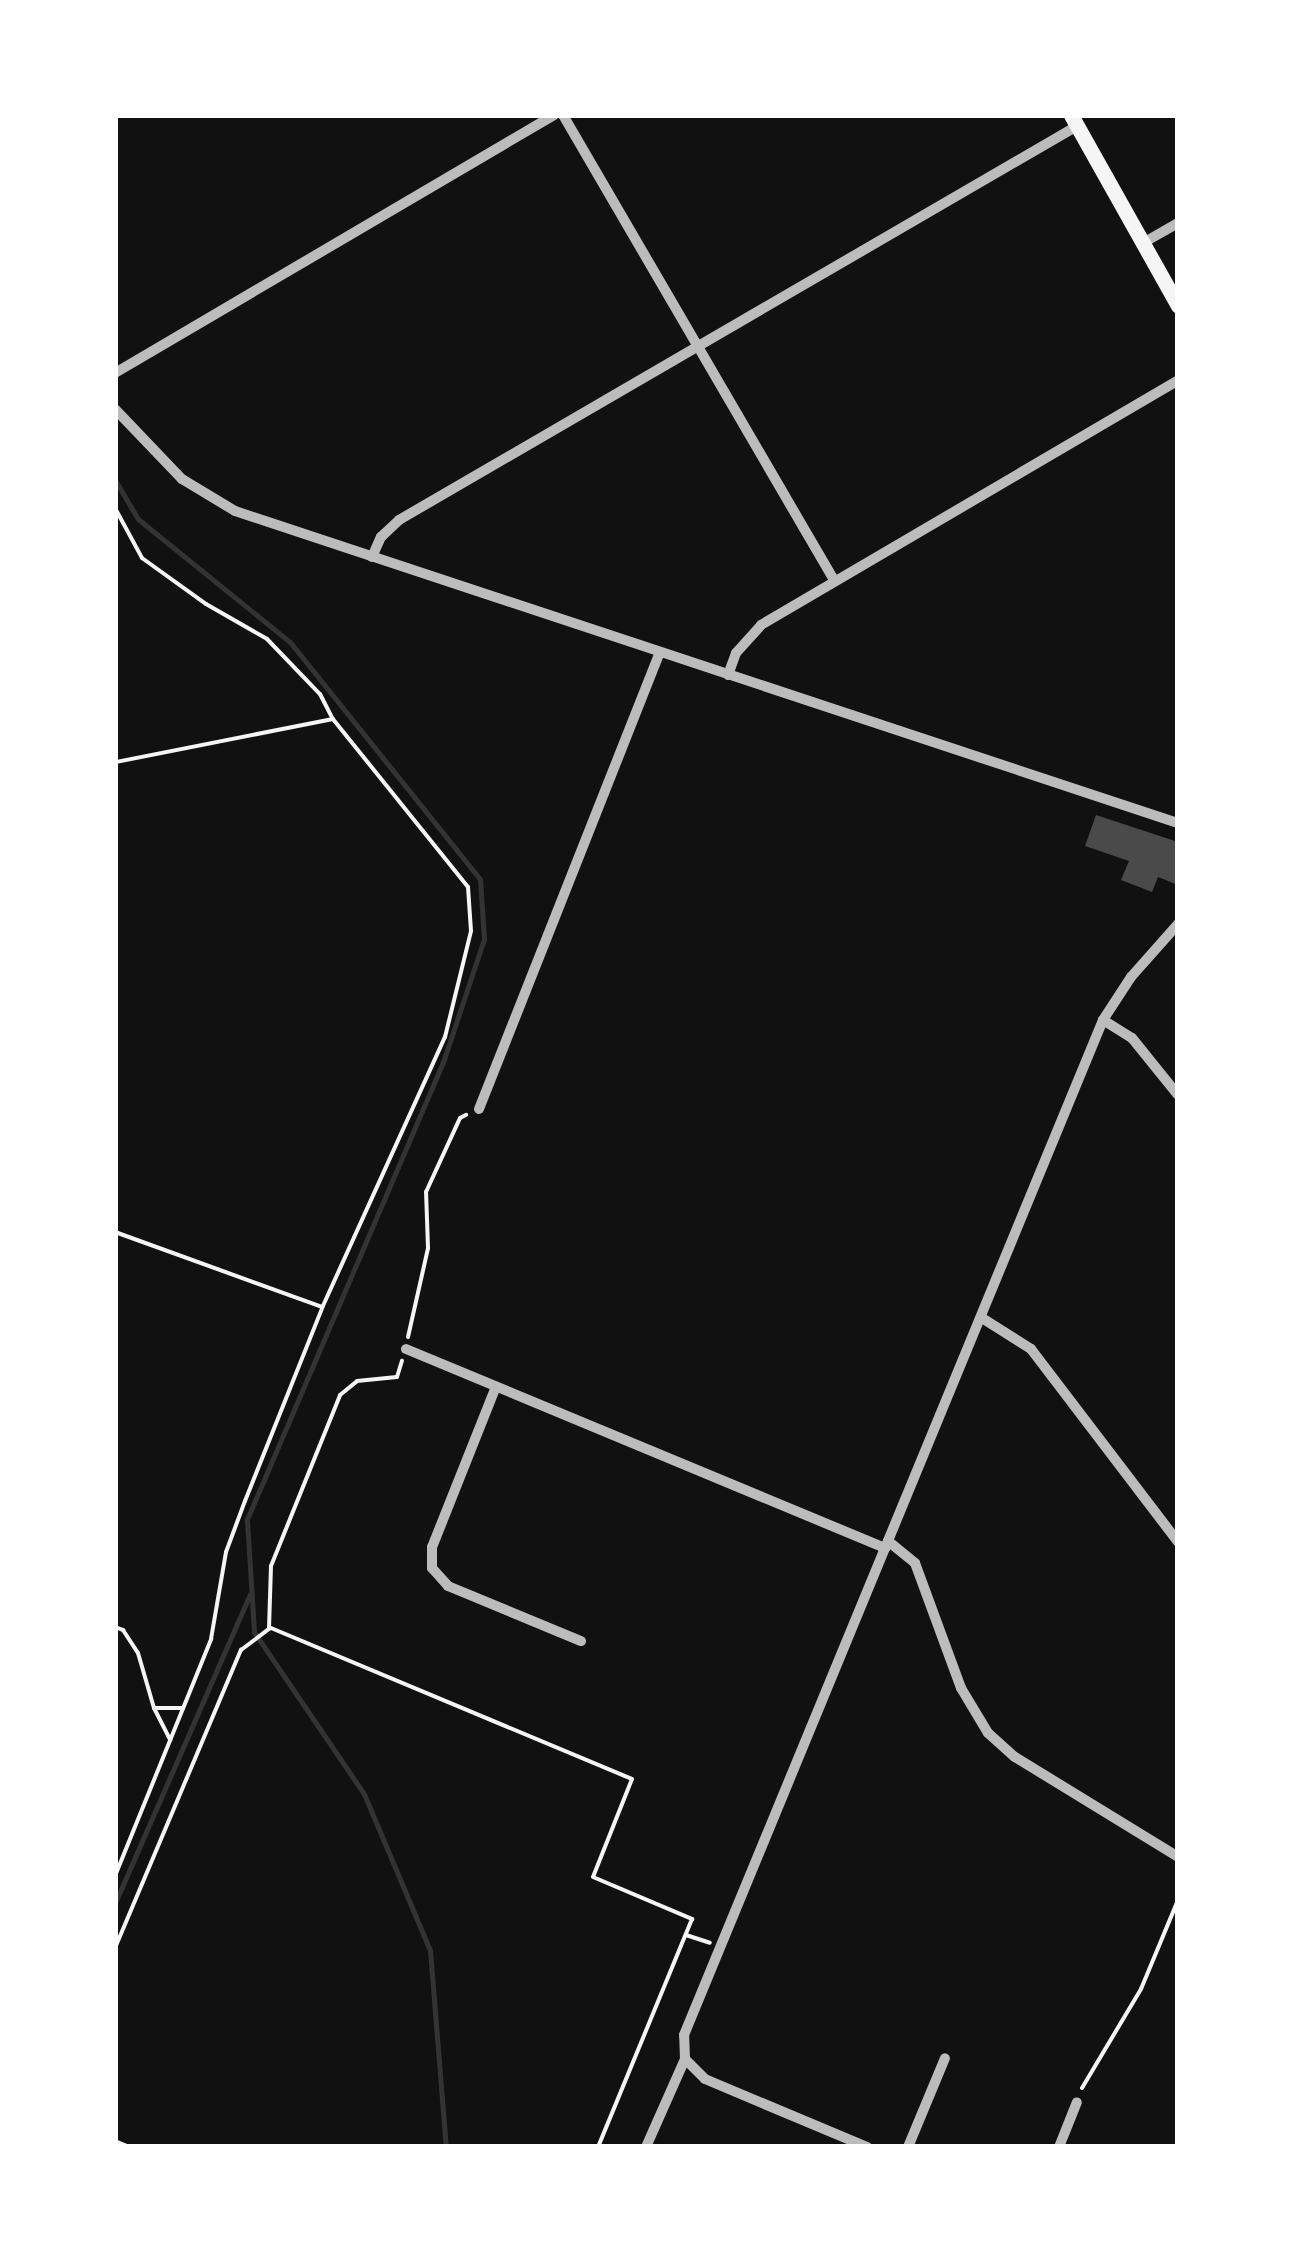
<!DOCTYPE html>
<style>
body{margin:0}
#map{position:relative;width:1293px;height:2262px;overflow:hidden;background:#111;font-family:"Alegreya Sans",sans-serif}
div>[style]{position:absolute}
.stream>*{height:5px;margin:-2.5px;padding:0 2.5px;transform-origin:2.5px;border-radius:2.5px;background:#333}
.building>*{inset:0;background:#4a4a4a}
.path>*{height:4px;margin:-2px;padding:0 2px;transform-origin:2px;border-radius:2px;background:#f5f5f5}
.minor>*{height:10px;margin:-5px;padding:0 5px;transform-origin:5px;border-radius:5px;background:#bcbcbc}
.secondary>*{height:15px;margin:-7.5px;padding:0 7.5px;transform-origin:7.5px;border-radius:7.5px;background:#f5f5f5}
span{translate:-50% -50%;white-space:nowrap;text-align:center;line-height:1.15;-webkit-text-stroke:10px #fff;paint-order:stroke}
.frame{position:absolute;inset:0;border:118px solid #fff;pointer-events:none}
</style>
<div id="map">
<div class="stream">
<i style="left:115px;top:480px;width:45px;rotate:59.5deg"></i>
<i style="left:138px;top:519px;width:196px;rotate:39deg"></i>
<i style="left:290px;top:642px;width:304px;rotate:51.3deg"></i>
<i style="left:480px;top:879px;width:60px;rotate:86.2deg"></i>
<i style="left:484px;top:939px;width:130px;rotate:108.4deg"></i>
<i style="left:443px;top:1062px;width:498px;rotate:113.2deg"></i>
<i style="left:247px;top:1520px;width:112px;rotate:86.4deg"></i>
<i style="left:254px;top:1632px;width:196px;rotate:55.8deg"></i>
<i style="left:364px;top:1794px;width:169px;rotate:67.1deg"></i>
<i style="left:430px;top:1950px;width:198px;rotate:85.4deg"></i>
<i style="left:115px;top:1903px;width:337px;rotate:-66.4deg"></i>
</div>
<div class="building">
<i style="clip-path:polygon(1096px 815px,1178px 842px,1178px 885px,1158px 877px,1152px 892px,1121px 880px,1129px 861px,1085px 846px)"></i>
</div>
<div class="path">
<i style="left:115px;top:508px;width:57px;rotate:61.6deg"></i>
<i style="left:142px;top:558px;width:79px;rotate:35.7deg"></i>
<i style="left:206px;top:604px;width:70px;rotate:29.8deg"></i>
<i style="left:267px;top:639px;width:76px;rotate:46.1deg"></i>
<i style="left:320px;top:694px;width:28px;rotate:63deg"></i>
<i style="left:333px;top:719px;width:222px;rotate:168.8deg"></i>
<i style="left:115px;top:1232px;width:220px;rotate:19.9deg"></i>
<i style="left:408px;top:1337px;width:91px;rotate:-77.3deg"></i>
<i style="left:428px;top:1248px;width:56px;rotate:-92deg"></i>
<i style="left:426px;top:1192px;width:81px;rotate:-65.3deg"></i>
<i style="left:460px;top:1118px;width:7px;rotate:-27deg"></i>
<i style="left:115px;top:1627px;width:9px;rotate:21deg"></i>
<i style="left:123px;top:1630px;width:27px;rotate:57deg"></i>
<i style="left:138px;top:1653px;width:57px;rotate:73.8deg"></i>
<i style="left:154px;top:1708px;width:36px;rotate:63deg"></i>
<i style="left:271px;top:1628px;width:391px;rotate:22.7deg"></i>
<i style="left:632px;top:1779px;width:105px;rotate:111.7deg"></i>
<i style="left:593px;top:1877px;width:108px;rotate:23deg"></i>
<i style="left:692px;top:1919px;width:247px;rotate:112.4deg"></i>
<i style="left:154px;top:1708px;width:29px"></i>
<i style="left:115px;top:1876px;width:256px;rotate:-67.9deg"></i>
<i style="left:211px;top:1639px;width:88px;rotate:-80.2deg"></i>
<i style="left:226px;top:1552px;width:54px;rotate:-69.6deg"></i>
<i style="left:245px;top:1501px;width:208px;rotate:-68.2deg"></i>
<i style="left:322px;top:1308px;width:298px;rotate:-65.6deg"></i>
<i style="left:445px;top:1037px;width:109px;rotate:-76.2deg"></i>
<i style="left:471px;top:931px;width:44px;rotate:-93.9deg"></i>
<i style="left:468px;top:887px;width:216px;rotate:-128.8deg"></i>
<i style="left:686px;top:1935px;width:25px;rotate:18deg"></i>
<i style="left:115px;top:1948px;width:324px;rotate:-67.1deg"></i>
<i style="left:241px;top:1650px;width:35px;rotate:-37deg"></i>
<i style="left:269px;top:1629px;width:63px;rotate:-88.2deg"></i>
<i style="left:271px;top:1566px;width:184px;rotate:-68deg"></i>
<i style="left:340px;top:1395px;width:22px;rotate:-39deg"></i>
<i style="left:357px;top:1381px;width:40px;rotate:-5.7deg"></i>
<i style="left:397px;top:1377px;width:17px;rotate:-73deg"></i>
<i style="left:1082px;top:2088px;width:115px;rotate:-59.2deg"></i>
<i style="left:1141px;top:1989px;width:96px;rotate:-67.4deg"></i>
<i style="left:115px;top:2141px;width:15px;rotate:23deg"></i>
</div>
<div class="minor">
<i style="left:563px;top:115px;width:538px;rotate:59.77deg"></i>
<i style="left:1143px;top:243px;width:40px;rotate:-29.7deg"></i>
<i style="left:115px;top:373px;width:509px;rotate:-30.44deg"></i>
<i style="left:115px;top:409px;width:97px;rotate:46.3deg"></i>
<i style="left:182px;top:479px;width:62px;rotate:31.1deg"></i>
<i style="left:235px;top:511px;width:993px;rotate:18.31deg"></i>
<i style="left:372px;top:557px;width:22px;rotate:-66deg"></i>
<i style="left:381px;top:537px;width:25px;rotate:-43deg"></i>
<i style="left:399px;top:520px;width:784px;rotate:-30.16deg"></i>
<i style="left:728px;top:675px;width:23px;rotate:-70deg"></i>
<i style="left:736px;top:653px;width:38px;rotate:-48deg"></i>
<i style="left:761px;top:625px;width:484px;rotate:-30.4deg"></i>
<i style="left:1103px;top:1020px;width:34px;rotate:32deg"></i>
<i style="left:1132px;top:1038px;width:73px;rotate:51.1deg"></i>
<i style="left:479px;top:1109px;width:491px;rotate:-68.4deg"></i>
<i style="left:982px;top:1318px;width:58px;rotate:32.3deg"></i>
<i style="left:1031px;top:1349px;width:243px;rotate:52.7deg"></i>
<i style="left:406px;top:1349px;width:519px;rotate:22.56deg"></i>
<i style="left:495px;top:1389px;width:170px;rotate:111.7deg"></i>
<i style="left:432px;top:1547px;width:21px;rotate:90deg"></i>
<i style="left:432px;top:1568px;width:24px;rotate:48deg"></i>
<i style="left:448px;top:1586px;width:144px;rotate:22.5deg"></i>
<i style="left:888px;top:1541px;width:35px;rotate:39deg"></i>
<i style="left:915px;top:1563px;width:133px;rotate:69.8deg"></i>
<i style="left:961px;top:1688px;width:52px;rotate:59deg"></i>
<i style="left:988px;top:1733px;width:36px;rotate:42deg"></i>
<i style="left:1015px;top:1757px;width:191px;rotate:31.5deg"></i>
<i style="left:685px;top:2059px;width:28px;rotate:45deg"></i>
<i style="left:705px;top:2079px;width:176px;rotate:22.8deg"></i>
<i style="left:646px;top:2147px;width:96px;rotate:-66.1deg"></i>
<i style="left:685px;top:2059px;width:24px;rotate:-92deg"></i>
<i style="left:684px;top:2035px;width:1098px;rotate:-67.57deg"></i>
<i style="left:1103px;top:1020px;width:51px;rotate:-56.9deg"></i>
<i style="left:1131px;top:977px;width:71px;rotate:-48.4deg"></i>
<i style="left:908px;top:2147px;width:96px;rotate:-67.4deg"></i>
<i style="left:1059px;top:2147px;width:48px;rotate:-68.2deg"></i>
</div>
<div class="secondary">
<i style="left:1071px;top:115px;width:219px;rotate:60.7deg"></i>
</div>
<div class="frame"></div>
</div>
